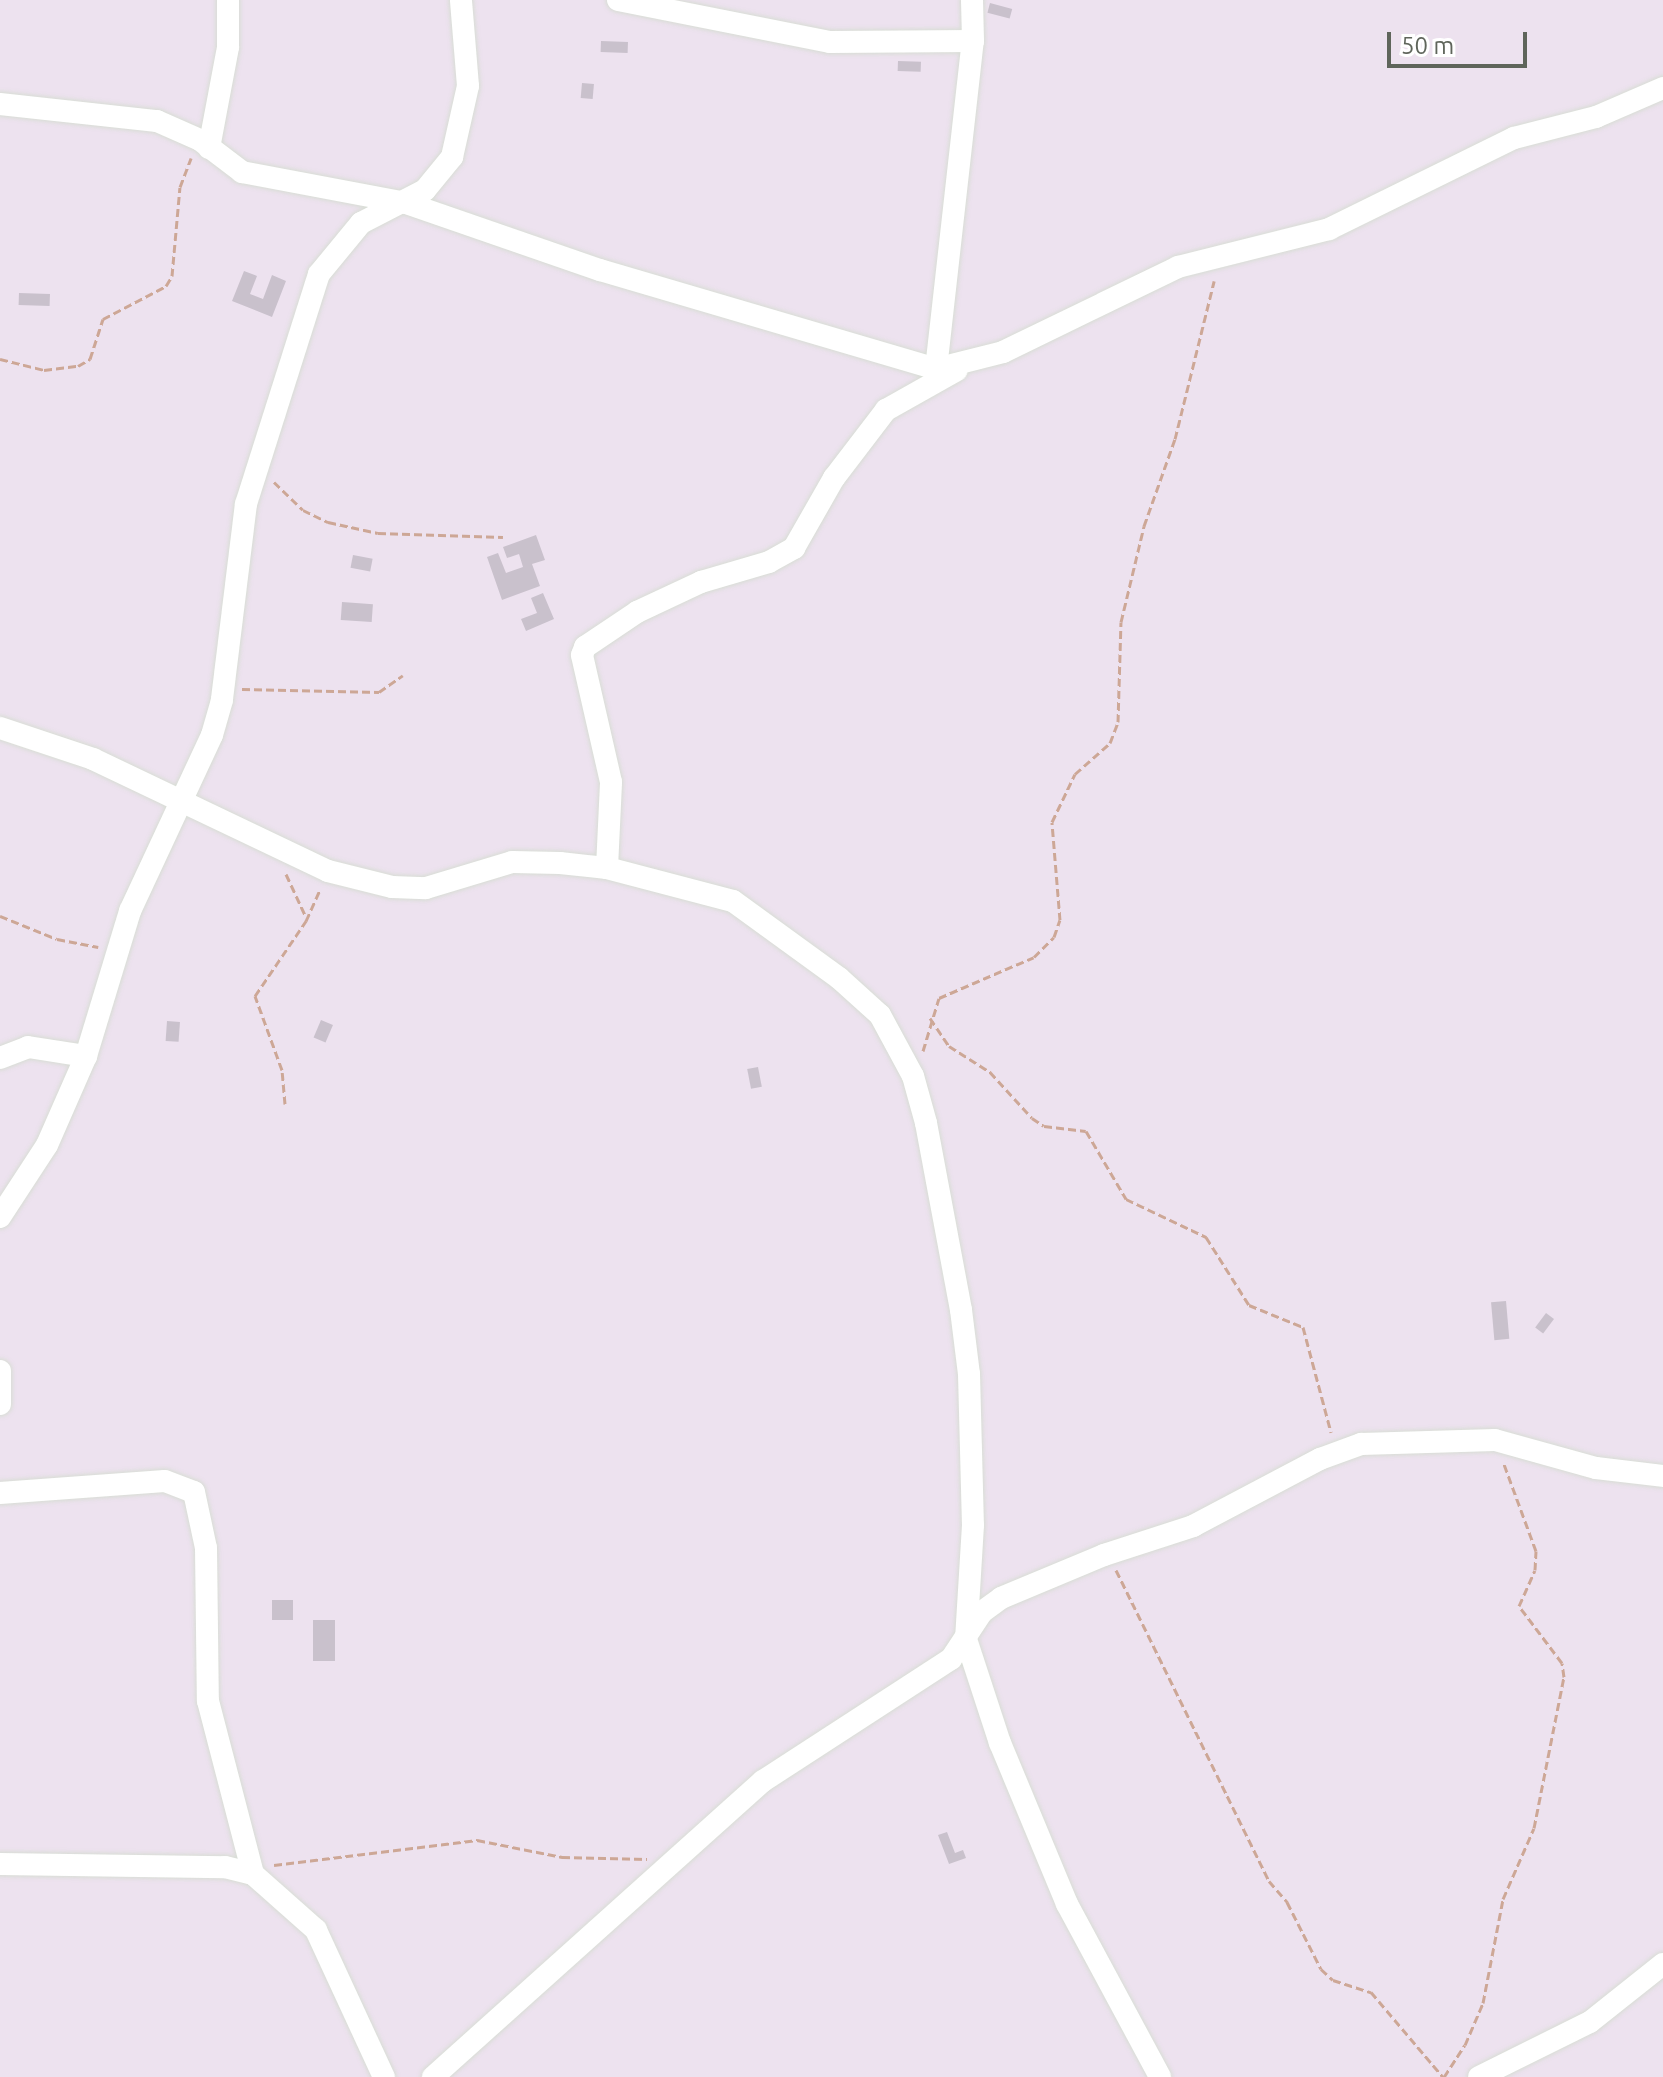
<!DOCTYPE html>
<style>
body{margin:0}
#map{position:relative;width:1663px;height:2077px;overflow:hidden;background:#ede2ef;font-family:Ubuntu,sans-serif}
div>[style]{position:absolute}
.building>*{inset:0;background:#c9c1cc;transform-origin:0 0}
.path>*{height:3px;margin-top:-1.5px;transform-origin:0;background:repeating-linear-gradient(90deg,#cda796 0 8px,transparent 0 12px)}
.roads{filter:drop-shadow(0 0 2px #d8ddd5) drop-shadow(0 0 2px #d8ddd5)}
.minor>*{height:22px;margin:-11px;padding:0 11px;transform-origin:11px;border-radius:11px;background:#fff}
span{translate:-50% -50%;white-space:nowrap;text-align:center;line-height:1.15;-webkit-text-stroke:7px #fff;paint-order:stroke}
.scale{position:absolute;left:1387px;top:32px;width:140px;height:36px;box-sizing:border-box;border:4px solid #5f655b;border-top:0;padding-left:10px;font-size:24px;line-height:28px;white-space:nowrap;color:#5f655b;-webkit-text-stroke:6px #fff;paint-order:stroke}
</style>
<div id="map">
<div class="building">
<i style="left:990px;top:3px;width:23px;height:10px;rotate:15deg"></i>
<i style="left:601px;top:41px;width:27px;height:11px;rotate:2deg"></i>
<i style="left:898px;top:61px;width:23px;height:10px;rotate:2deg"></i>
<i style="left:582px;top:83px;width:12px;height:15px;rotate:5deg"></i>
<i style="clip-path:polygon(244px 271px,257px 276px,250px 294px,263px 299px,272px 275px,286px 281px,272px 317px,232px 301px)"></i>
<i style="left:19px;top:293px;width:31px;height:12px;rotate:2deg"></i>
<i style="clip-path:polygon(536px 535px,545px 560px,532px 564px,540px 586px,502px 600px,487px 557px,498px 553px,506px 573px,523px 567px,519px 554px,507px 558px,503px 547px)"></i>
<i style="left:353px;top:555px;width:20px;height:13px;rotate:11deg"></i>
<i style="clip-path:polygon(543px 593px,554px 619px,526px 631px,521px 619px,537px 613px,531px 598px)"></i>
<i style="left:342px;top:602px;width:31px;height:18px;rotate:4deg"></i>
<i style="left:321px;top:1020px;width:13px;height:19px;rotate:23deg"></i>
<i style="left:167px;top:1021px;width:13px;height:20px;rotate:4deg"></i>
<i style="left:758px;top:1067px;width:20px;height:11px;rotate:79deg"></i>
<i style="left:1506px;top:1301px;width:38px;height:15px;rotate:85deg"></i>
<i style="left:1546px;top:1313px;width:10px;height:18px;rotate:37deg"></i>
<i style="left:272px;top:1600px;width:21px;height:20px"></i>
<i style="left:313px;top:1620px;width:22px;height:41px"></i>
<i style="clip-path:polygon(947px 1832px,955px 1853px,963px 1850px,966px 1858px,949px 1864px,938px 1835px)"></i>
</div>
<div class="path">
<i style="left:0;top:359px;width:45px;rotate:14deg"></i>
<i style="left:44px;top:370px;width:34px;rotate:-7deg"></i>
<i style="left:78px;top:366px;width:14px;rotate:-30deg"></i>
<i style="left:90px;top:359px;width:42px;rotate:-72deg"></i>
<i style="left:103px;top:319px;width:71px;rotate:-27.6deg"></i>
<i style="left:166px;top:286px;width:12px;rotate:-59deg"></i>
<i style="left:172px;top:276px;width:89px;rotate:-84.9deg"></i>
<i style="left:180px;top:187px;width:31px;rotate:-69deg"></i>
<i style="left:274px;top:482px;width:40px;rotate:44deg"></i>
<i style="left:303px;top:510px;width:28px;rotate:26deg"></i>
<i style="left:328px;top:522px;width:51px;rotate:12.4deg"></i>
<i style="left:378px;top:533px;width:125px;rotate:1.8deg"></i>
<i style="left:242px;top:689px;width:137px;rotate:1.3deg"></i>
<i style="left:379px;top:692px;width:29px;rotate:-35deg"></i>
<i style="left:286px;top:874px;width:47px;rotate:65.1deg"></i>
<i style="left:0;top:916px;width:61px;rotate:22deg"></i>
<i style="left:57px;top:939px;width:42px;rotate:11deg"></i>
<i style="left:930px;top:1018px;width:34px;rotate:56deg"></i>
<i style="left:949px;top:1046px;width:49px;rotate:32.4deg"></i>
<i style="left:990px;top:1072px;width:62px;rotate:47.6deg"></i>
<i style="left:1032px;top:1118px;width:14px;rotate:34deg"></i>
<i style="left:1044px;top:1126px;width:42px;rotate:6.8deg"></i>
<i style="left:1086px;top:1131px;width:79px;rotate:59.5deg"></i>
<i style="left:1126px;top:1199px;width:89px;rotate:25.4deg"></i>
<i style="left:1206px;top:1237px;width:80px;rotate:57.7deg"></i>
<i style="left:1249px;top:1305px;width:58px;rotate:22.2deg"></i>
<i style="left:1303px;top:1327px;width:109px;rotate:75.1deg"></i>
<i style="left:923px;top:1051px;width:55px;rotate:-73.2deg"></i>
<i style="left:939px;top:998px;width:103px;rotate:-23.3deg"></i>
<i style="left:1034px;top:957px;width:28px;rotate:-45deg"></i>
<i style="left:1054px;top:937px;width:18px;rotate:-71deg"></i>
<i style="left:1060px;top:920px;width:98px;rotate:-94.7deg"></i>
<i style="left:1052px;top:822px;width:53px;rotate:-64.4deg"></i>
<i style="left:1075px;top:774px;width:47px;rotate:-41.5deg"></i>
<i style="left:1110px;top:743px;width:22px;rotate:-69deg"></i>
<i style="left:1118px;top:722px;width:100px;rotate:-88.3deg"></i>
<i style="left:1121px;top:622px;width:99px;rotate:-76.5deg"></i>
<i style="left:1144px;top:526px;width:92px;rotate:-70.4deg"></i>
<i style="left:1175px;top:439px;width:163px;rotate:-76.1deg"></i>
<i style="left:285px;top:1104px;width:34px;rotate:-95deg"></i>
<i style="left:282px;top:1070px;width:79px;rotate:-110deg"></i>
<i style="left:255px;top:996px;width:91px;rotate:-55.8deg"></i>
<i style="left:306px;top:921px;width:35px;rotate:-66deg"></i>
<i style="left:1116px;top:1570px;width:347px;rotate:63.8deg"></i>
<i style="left:1269px;top:1881px;width:28px;rotate:49deg"></i>
<i style="left:1287px;top:1902px;width:75px;rotate:63.1deg"></i>
<i style="left:1321px;top:1969px;width:16px;rotate:43deg"></i>
<i style="left:1333px;top:1980px;width:40px;rotate:18deg"></i>
<i style="left:1371px;top:1992px;width:111px;rotate:49.7deg"></i>
<i style="left:274px;top:1865px;width:205px;rotate:-7deg"></i>
<i style="left:477px;top:1840px;width:87px;rotate:11.3deg"></i>
<i style="left:562px;top:1857px;width:85px;rotate:1.3deg"></i>
<i style="left:1444px;top:2077px;width:38px;rotate:-57deg"></i>
<i style="left:1465px;top:2045px;width:46px;rotate:-66.8deg"></i>
<i style="left:1483px;top:2003px;width:106px;rotate:-79.1deg"></i>
<i style="left:1503px;top:1899px;width:77px;rotate:-66.4deg"></i>
<i style="left:1534px;top:1828px;width:154px;rotate:-78.8deg"></i>
<i style="left:1564px;top:1677px;width:14px;rotate:-98deg"></i>
<i style="left:1562px;top:1663px;width:71px;rotate:-127deg"></i>
<i style="left:1519px;top:1606px;width:39px;rotate:-66deg"></i>
<i style="left:1535px;top:1570px;width:19px;rotate:-87deg"></i>
<i style="left:1536px;top:1551px;width:93px;rotate:-110.2deg"></i>
</div>
<div class="roads">
<div class="minor">
<i style="left:618px;top:0;width:216px;rotate:11.2deg"></i>
<i style="left:830px;top:42px;width:143px;rotate:-0.4deg"></i>
<i style="left:0;top:104px;width:158px;rotate:6.2deg"></i>
<i style="left:157px;top:121px;width:47px;rotate:23.8deg"></i>
<i style="left:200px;top:140px;width:53px;rotate:37.3deg"></i>
<i style="left:242px;top:172px;width:167px;rotate:10.7deg"></i>
<i style="left:406px;top:203px;width:205px;rotate:19.1deg"></i>
<i style="left:600px;top:270px;width:350px;rotate:16.4deg"></i>
<i style="left:936px;top:369px;width:69px;rotate:-14.2deg"></i>
<i style="left:1003px;top:352px;width:195px;rotate:-25.9deg"></i>
<i style="left:1178px;top:267px;width:156px;rotate:-14.1deg"></i>
<i style="left:1329px;top:229px;width:206px;rotate:-26.2deg"></i>
<i style="left:1514px;top:138px;width:85px;rotate:-14.4deg"></i>
<i style="left:1596px;top:117px;width:73px;rotate:-23.4deg"></i>
<i style="left:209px;top:148px;width:103px;rotate:-79.3deg"></i>
<i style="left:228px;top:47px;width:47px;rotate:-90deg"></i>
<i style="left:936px;top:369px;width:330px;rotate:-83.6deg"></i>
<i style="left:973px;top:41px;width:41px;rotate:-91.4deg"></i>
<i style="left:0;top:728px;width:98px;rotate:18.4deg"></i>
<i style="left:93px;top:759px;width:260px;rotate:25.5deg"></i>
<i style="left:328px;top:871px;width:66px;rotate:14deg"></i>
<i style="left:392px;top:887px;width:34px;rotate:2deg"></i>
<i style="left:426px;top:888px;width:90px;rotate:-16.8deg"></i>
<i style="left:512px;top:862px;width:48px;rotate:1.2deg"></i>
<i style="left:560px;top:863px;width:47px;rotate:6.1deg"></i>
<i style="left:607px;top:868px;width:130px;rotate:14.7deg"></i>
<i style="left:733px;top:901px;width:131px;rotate:36deg"></i>
<i style="left:839px;top:978px;width:55px;rotate:42.1deg"></i>
<i style="left:880px;top:1015px;width:69px;rotate:61.6deg"></i>
<i style="left:913px;top:1076px;width:49px;rotate:74.5deg"></i>
<i style="left:926px;top:1123px;width:190px;rotate:79.4deg"></i>
<i style="left:961px;top:1310px;width:64px;rotate:82.9deg"></i>
<i style="left:969px;top:1374px;width:151px;rotate:88.5deg"></i>
<i style="left:973px;top:1525px;width:114px;rotate:93.5deg"></i>
<i style="left:966px;top:1639px;width:109px;rotate:71.9deg"></i>
<i style="left:1000px;top:1743px;width:174px;rotate:67.4deg"></i>
<i style="left:1067px;top:1904px;width:196px;rotate:61.7deg"></i>
<i style="left:607px;top:868px;width:86px;rotate:-87.3deg"></i>
<i style="left:611px;top:782px;width:130px;rotate:-102.9deg"></i>
<i style="left:582px;top:655px;width:9px;rotate:-69deg"></i>
<i style="left:585px;top:647px;width:63px;rotate:-33.9deg"></i>
<i style="left:637px;top:612px;width:71px;rotate:-25.1deg"></i>
<i style="left:701px;top:582px;width:71px;rotate:-16.4deg"></i>
<i style="left:769px;top:562px;width:29px;rotate:-29deg"></i>
<i style="left:794px;top:548px;width:81px;rotate:-60.3deg"></i>
<i style="left:834px;top:478px;width:86px;rotate:-52.6deg"></i>
<i style="left:886px;top:410px;width:81px;rotate:-29.4deg"></i>
<i style="left:0;top:1058px;width:30px;rotate:-21deg"></i>
<i style="left:28px;top:1047px;width:59px;rotate:8.8deg"></i>
<i style="left:0;top:1217px;width:86px;rotate:-56.9deg"></i>
<i style="left:47px;top:1145px;width:97px;rotate:-66.3deg"></i>
<i style="left:86px;top:1056px;width:152px;rotate:-73.1deg"></i>
<i style="left:130px;top:911px;width:194px;rotate:-65deg"></i>
<i style="left:212px;top:735px;width:37px;rotate:-74deg"></i>
<i style="left:222px;top:699px;width:196px;rotate:-83deg"></i>
<i style="left:246px;top:504px;width:241px;rotate:-72.4deg"></i>
<i style="left:319px;top:274px;width:66px;rotate:-50.5deg"></i>
<i style="left:361px;top:223px;width:72px;rotate:-27.3deg"></i>
<i style="left:425px;top:190px;width:43px;rotate:-50.7deg"></i>
<i style="left:452px;top:157px;width:73px;rotate:-77.3deg"></i>
<i style="left:468px;top:86px;width:86px;rotate:-94.7deg"></i>
<i style="left:0;top:1371px;width:33px;rotate:90deg"></i>
<i style="left:0;top:1493px;width:165px;rotate:-4.2deg"></i>
<i style="left:165px;top:1481px;width:31px;rotate:21deg"></i>
<i style="left:194px;top:1492px;width:57px;rotate:77.9deg"></i>
<i style="left:206px;top:1548px;width:153px;rotate:89.3deg"></i>
<i style="left:208px;top:1701px;width:179px;rotate:75.4deg"></i>
<i style="left:0;top:1864px;width:225px;rotate:0.8deg"></i>
<i style="left:225px;top:1867px;width:29px;rotate:14deg"></i>
<i style="left:253px;top:1874px;width:84px;rotate:41.6deg"></i>
<i style="left:316px;top:1930px;width:162px;rotate:65.2deg"></i>
<i style="left:433px;top:2077px;width:443px;rotate:-41.9deg"></i>
<i style="left:763px;top:1781px;width:224px;rotate:-33deg"></i>
<i style="left:951px;top:1659px;width:56px;rotate:-56.6deg"></i>
<i style="left:982px;top:1612px;width:24px;rotate:-36deg"></i>
<i style="left:1001px;top:1598px;width:112px;rotate:-22.7deg"></i>
<i style="left:1104px;top:1555px;width:94px;rotate:-18deg"></i>
<i style="left:1193px;top:1526px;width:144px;rotate:-27.8deg"></i>
<i style="left:1320px;top:1459px;width:44px;rotate:-20.1deg"></i>
<i style="left:1361px;top:1444px;width:134px;rotate:-1.7deg"></i>
<i style="left:1495px;top:1440px;width:105px;rotate:15.5deg"></i>
<i style="left:1596px;top:1468px;width:67px;rotate:6.8deg"></i>
<i style="left:1479px;top:2077px;width:124px;rotate:-26.4deg"></i>
<i style="left:1590px;top:2022px;width:93px;rotate:-38.5deg"></i>
</div>
</div>
<div class="scale">50 m</div>
</div>
